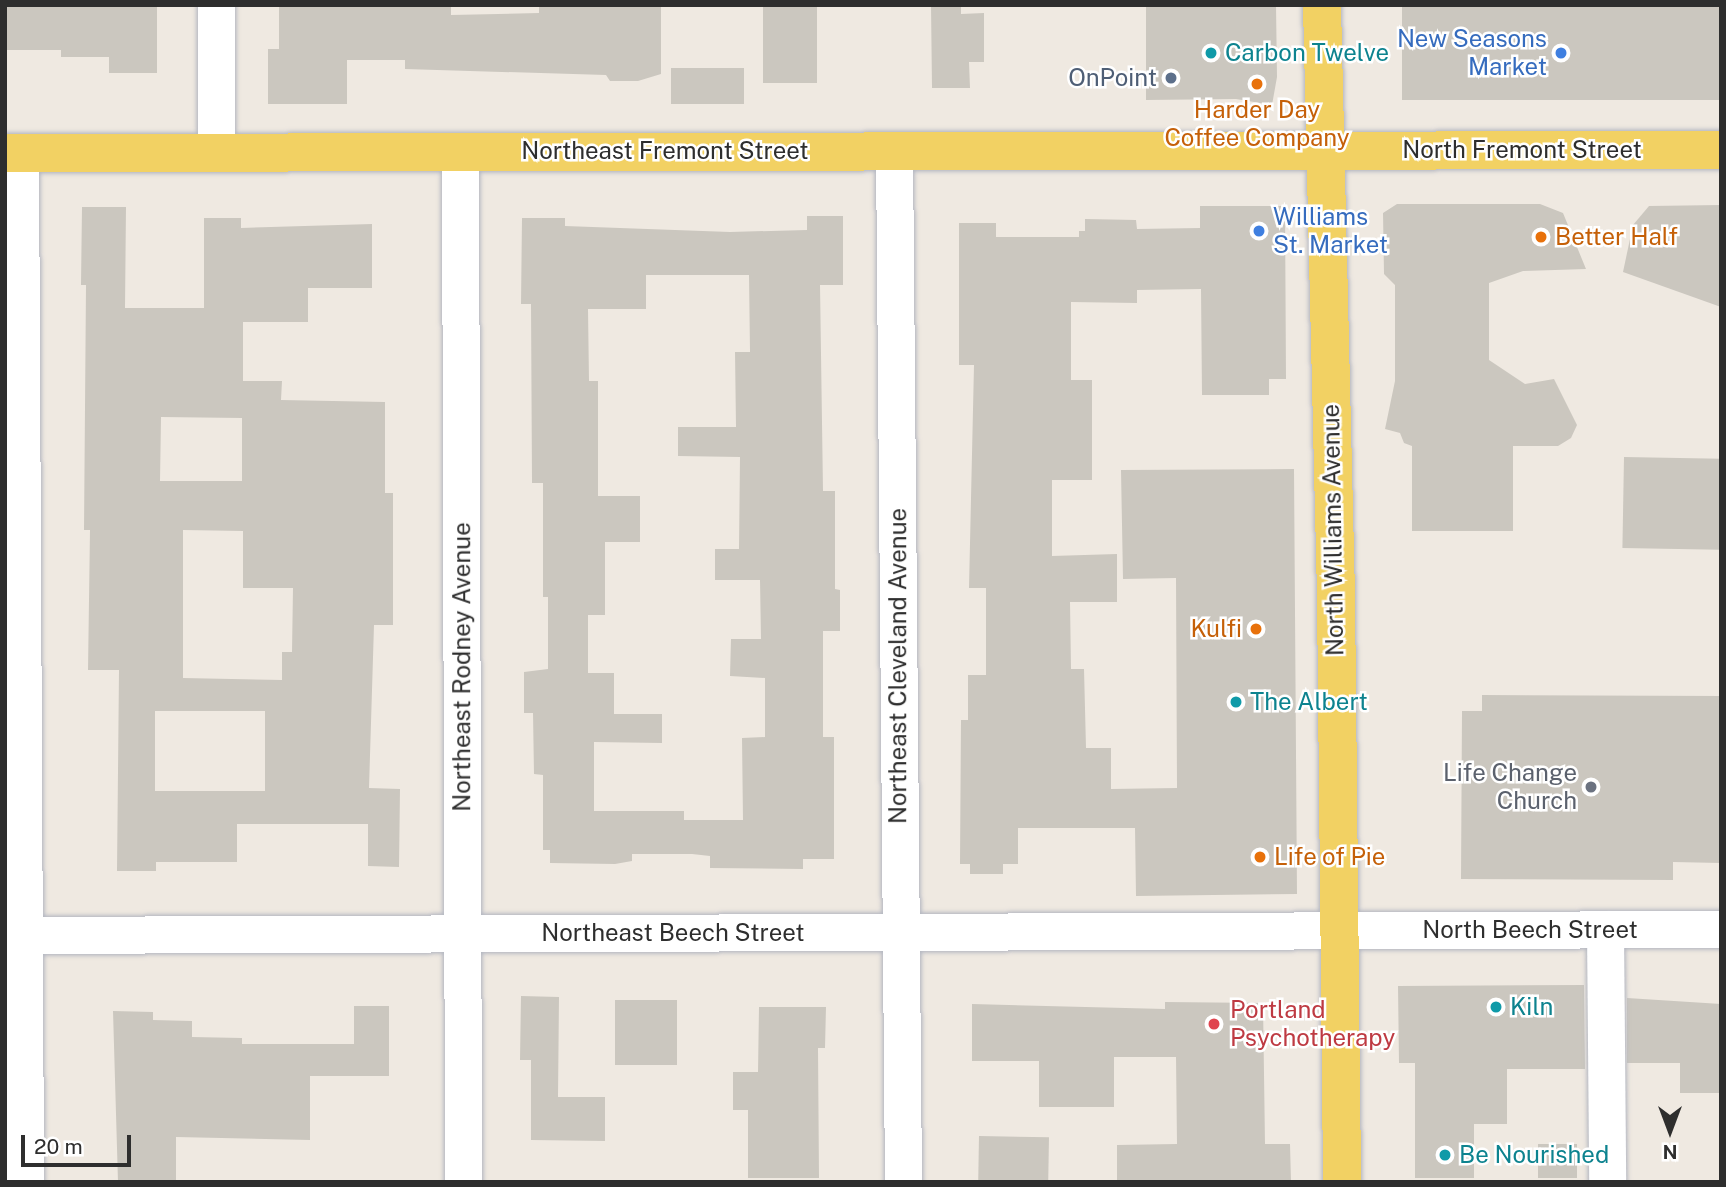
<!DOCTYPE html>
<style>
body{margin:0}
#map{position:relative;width:1726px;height:1187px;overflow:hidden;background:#efe9e1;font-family:"Public Sans",sans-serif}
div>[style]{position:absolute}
.building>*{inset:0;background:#cbc7bf;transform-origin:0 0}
.roads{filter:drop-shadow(0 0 2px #b4b7c1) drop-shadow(0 0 2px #b4b7c1)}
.minor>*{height:37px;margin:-18.5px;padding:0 18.5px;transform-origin:18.5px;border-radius:18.5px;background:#fff}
.major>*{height:38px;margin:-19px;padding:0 19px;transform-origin:19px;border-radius:19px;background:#f2d163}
.dots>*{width:19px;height:19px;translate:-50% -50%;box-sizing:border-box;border:4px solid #fff;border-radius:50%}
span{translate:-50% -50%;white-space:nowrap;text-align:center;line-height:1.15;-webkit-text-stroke:5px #fff;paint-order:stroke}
.shop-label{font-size:24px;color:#366cbe}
.right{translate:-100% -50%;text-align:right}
.left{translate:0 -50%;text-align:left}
.culture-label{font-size:24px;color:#0d838f}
.service-label{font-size:24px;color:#4e5e75}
.food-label{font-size:24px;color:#c56008}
.street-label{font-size:24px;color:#2e2e2e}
.worship-label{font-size:24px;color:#5b616d}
.health-label{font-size:24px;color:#be3a42}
.frame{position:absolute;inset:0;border:7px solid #2e2e2e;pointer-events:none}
.north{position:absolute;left:1635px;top:1096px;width:70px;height:70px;-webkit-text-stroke:5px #fff;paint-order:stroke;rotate:180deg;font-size:19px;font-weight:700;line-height:28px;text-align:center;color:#2e2e2e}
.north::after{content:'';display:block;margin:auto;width:24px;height:32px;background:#2e2e2e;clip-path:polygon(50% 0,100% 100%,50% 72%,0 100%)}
.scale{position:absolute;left:21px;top:1135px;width:110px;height:32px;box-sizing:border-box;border:4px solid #2e2e2e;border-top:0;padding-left:9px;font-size:21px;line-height:24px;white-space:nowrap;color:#2e2e2e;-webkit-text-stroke:5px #fff;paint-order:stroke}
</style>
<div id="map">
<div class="building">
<i style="clip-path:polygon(5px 5px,157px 5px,157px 73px,109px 73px,109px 57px,61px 57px,61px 50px,5px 50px)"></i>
<i style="clip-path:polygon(279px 5px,451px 5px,451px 15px,539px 13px,539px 5px,661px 5px,661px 74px,638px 81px,610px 81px,606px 75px,405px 69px,405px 60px,347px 60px,347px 104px,268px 104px,268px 49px,279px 49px)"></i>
<i style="left:763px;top:5px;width:54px;height:78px"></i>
<i style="clip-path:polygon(931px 5px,961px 5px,961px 14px,984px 13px,984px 62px,969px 62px,970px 88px,932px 88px)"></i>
<i style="clip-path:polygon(1146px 5px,1276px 5px,1277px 77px,1272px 105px,1236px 99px,1146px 100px)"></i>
<i style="left:1402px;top:5px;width:319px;height:95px"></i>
<i style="left:744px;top:68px;width:36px;height:73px;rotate:90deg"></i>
<i style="clip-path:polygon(1397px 204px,1540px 204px,1563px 213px,1586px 269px,1523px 271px,1489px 283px,1489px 360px,1525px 384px,1554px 379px,1577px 425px,1571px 438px,1558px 446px,1513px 446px,1513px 531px,1412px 531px,1412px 446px,1404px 443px,1400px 433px,1385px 429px,1395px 381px,1395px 285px,1384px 274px,1383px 213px)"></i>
<i style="clip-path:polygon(1721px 205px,1721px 307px,1623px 272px,1633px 225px,1649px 206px)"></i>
<i style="clip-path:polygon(1200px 206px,1285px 206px,1286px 379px,1269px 379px,1269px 395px,1202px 395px,1201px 289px,1137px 290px,1137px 303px,1071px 302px,1071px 380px,1092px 380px,1092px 480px,1052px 480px,1052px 556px,1117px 554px,1117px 602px,1070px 602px,1071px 669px,1084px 669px,1086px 748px,1111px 748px,1111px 789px,1177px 788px,1176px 578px,1123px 579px,1121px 470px,1294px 469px,1297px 894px,1136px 896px,1135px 828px,1018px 828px,1018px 864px,1003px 864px,1003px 874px,970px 874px,970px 864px,960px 864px,961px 720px,968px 720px,968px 675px,986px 675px,986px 588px,969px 588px,974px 365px,959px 365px,959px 223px,996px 223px,996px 237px,1079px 237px,1079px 231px,1085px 231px,1085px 219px,1136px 220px,1137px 229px,1200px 228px)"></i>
<i style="clip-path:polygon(evenodd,82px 207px,126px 207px,125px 308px,204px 308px,204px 218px,241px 218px,241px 228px,372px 224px,372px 288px,308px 288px,308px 322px,243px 322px,243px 381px,282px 381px,281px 400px,385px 402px,385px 493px,393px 493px,393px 625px,374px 625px,369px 788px,400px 789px,399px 867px,368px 866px,368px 824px,237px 824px,237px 862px,156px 862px,156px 871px,117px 871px,119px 670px,88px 670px,90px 530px,84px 530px,86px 285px,81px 285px,82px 207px,161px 417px,242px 418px,242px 481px,160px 481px,161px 417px,82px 207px,183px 530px,243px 531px,243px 588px,293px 588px,292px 652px,282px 652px,282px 680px,183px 678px,183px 530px,82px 207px,155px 711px,265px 711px,265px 791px,155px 791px,155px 711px)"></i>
<i style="clip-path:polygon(evenodd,807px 216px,843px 216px,843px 285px,820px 285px,823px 491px,835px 491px,835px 589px,840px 590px,840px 631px,823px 631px,823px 737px,834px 737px,834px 859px,803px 859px,803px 869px,710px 868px,710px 856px,692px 854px,632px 854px,632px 861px,615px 864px,550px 863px,550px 850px,543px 850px,543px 775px,534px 774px,533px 713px,524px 713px,524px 672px,548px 669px,548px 597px,543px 597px,543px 483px,532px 483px,531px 304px,521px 304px,522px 218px,565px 218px,565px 226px,730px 232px,807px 230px,807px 216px,646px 275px,749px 275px,750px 352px,735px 352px,736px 427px,678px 427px,678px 456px,740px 457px,739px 549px,715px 549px,715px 580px,760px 580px,761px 639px,731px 639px,730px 676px,765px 678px,765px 737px,742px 738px,743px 820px,684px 820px,684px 811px,594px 811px,594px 742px,662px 743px,662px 714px,614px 714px,614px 673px,588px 673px,588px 615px,605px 615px,605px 542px,640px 542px,640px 496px,598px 496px,598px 381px,589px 381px,588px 309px,646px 309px,646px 275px)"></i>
<i style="left:1624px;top:457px;width:97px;height:91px;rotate:1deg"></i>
<i style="clip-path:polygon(1482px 695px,1721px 696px,1721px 863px,1673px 862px,1673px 880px,1461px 879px,1462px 711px,1482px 711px)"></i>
<i style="clip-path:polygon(1584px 985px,1585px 1069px,1507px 1069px,1507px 1124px,1474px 1124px,1474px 1178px,1415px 1178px,1415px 1063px,1399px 1063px,1398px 986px)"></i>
<i style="clip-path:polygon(521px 996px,559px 997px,558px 1097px,605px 1097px,605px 1141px,531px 1140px,531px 1060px,520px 1060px)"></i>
<i style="clip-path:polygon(1627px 998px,1721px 1004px,1721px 1093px,1680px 1093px,1680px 1063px,1627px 1063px)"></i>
<i style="left:615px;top:1000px;width:62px;height:65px"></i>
<i style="clip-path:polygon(1165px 1002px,1263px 1003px,1265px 1144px,1290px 1144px,1291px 1182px,1117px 1182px,1117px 1145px,1177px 1144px,1176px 1057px,1114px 1057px,1114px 1107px,1039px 1107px,1039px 1061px,972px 1061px,972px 1004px,1165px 1009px)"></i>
<i style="clip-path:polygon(354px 1006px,389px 1006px,389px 1076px,310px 1076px,310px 1140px,176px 1137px,176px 1182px,118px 1182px,113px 1011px,153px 1012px,153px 1020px,192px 1021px,192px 1037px,242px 1038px,242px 1044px,354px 1044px)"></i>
<i style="clip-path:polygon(759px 1007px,826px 1007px,825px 1048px,818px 1048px,819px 1178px,748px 1178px,748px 1110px,733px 1110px,733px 1072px,758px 1072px)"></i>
<i style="left:979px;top:1136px;width:70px;height:46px;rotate:1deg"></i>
<i style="left:1538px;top:1144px;width:39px;height:34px"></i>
</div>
<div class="roads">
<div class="minor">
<i style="left:216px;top:5px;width:148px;rotate:90deg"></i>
<i style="left:894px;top:151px;width:1031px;rotate:89.5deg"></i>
<i style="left:460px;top:152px;width:1030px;rotate:89.83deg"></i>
<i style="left:20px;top:153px;width:1029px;rotate:89.72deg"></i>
<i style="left:1605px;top:929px;width:253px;rotate:89.5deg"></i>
<i style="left:5px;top:935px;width:1716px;rotate:-0.2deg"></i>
</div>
<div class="major">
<i style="left:1322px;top:5px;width:590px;rotate:88.64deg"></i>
<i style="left:1336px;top:595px;width:587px;rotate:89.41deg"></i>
<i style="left:5px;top:153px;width:1716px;rotate:-0.1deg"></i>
</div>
</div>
<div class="dots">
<i style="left:1211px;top:53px;background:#0f9aa8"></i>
<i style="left:1561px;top:53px;background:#3f7fe0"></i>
<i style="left:1171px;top:78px;background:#5c6f8a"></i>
<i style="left:1257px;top:84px;background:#e8710a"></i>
<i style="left:1259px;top:231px;background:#3f7fe0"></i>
<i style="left:1541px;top:237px;background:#e8710a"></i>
<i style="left:1256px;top:629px;background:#e8710a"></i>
<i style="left:1236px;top:702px;background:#0f9aa8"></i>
<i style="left:1591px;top:787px;background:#6b7280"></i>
<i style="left:1260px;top:857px;background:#e8710a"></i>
<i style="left:1496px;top:1007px;background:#0f9aa8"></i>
<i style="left:1214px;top:1024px;background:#e0444e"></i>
<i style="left:1445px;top:1155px;background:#0f9aa8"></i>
</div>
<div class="shop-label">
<span class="right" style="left:1547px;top:53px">New Seasons<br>Market</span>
<span class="left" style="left:1273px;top:231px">Williams<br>St. Market</span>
</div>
<div class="culture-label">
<span class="left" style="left:1225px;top:53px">Carbon Twelve</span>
<span class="left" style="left:1250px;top:702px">The Albert</span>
<span class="left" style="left:1510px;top:1007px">Kiln</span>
<span class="left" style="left:1459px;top:1155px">Be Nourished</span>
</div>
<div class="service-label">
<span class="right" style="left:1157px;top:78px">OnPoint</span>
</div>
<div class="food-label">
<span style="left:1257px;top:124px">Harder Day<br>Coffee Company</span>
<span class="left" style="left:1555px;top:237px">Better Half</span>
<span class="right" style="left:1242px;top:629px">Kulfi</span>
<span class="left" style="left:1274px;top:857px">Life of Pie</span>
</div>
<div class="street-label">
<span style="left:1522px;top:150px">North Fremont Street</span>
<span style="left:665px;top:151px">Northeast Fremont Street</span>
<span style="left:1333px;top:530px;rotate:-91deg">North Williams Avenue</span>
<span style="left:898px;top:666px;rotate:-90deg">Northeast Cleveland Avenue</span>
<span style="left:462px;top:667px;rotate:-90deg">Northeast Rodney Avenue</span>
<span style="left:1530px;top:930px">North Beech Street</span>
<span style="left:673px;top:933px">Northeast Beech Street</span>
</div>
<div class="worship-label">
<span class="right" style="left:1577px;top:787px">Life Change<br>Church</span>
</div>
<div class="health-label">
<span class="left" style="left:1230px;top:1024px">Portland<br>Psychotherapy</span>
</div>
<div class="frame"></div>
<div class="north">N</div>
<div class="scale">20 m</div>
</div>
